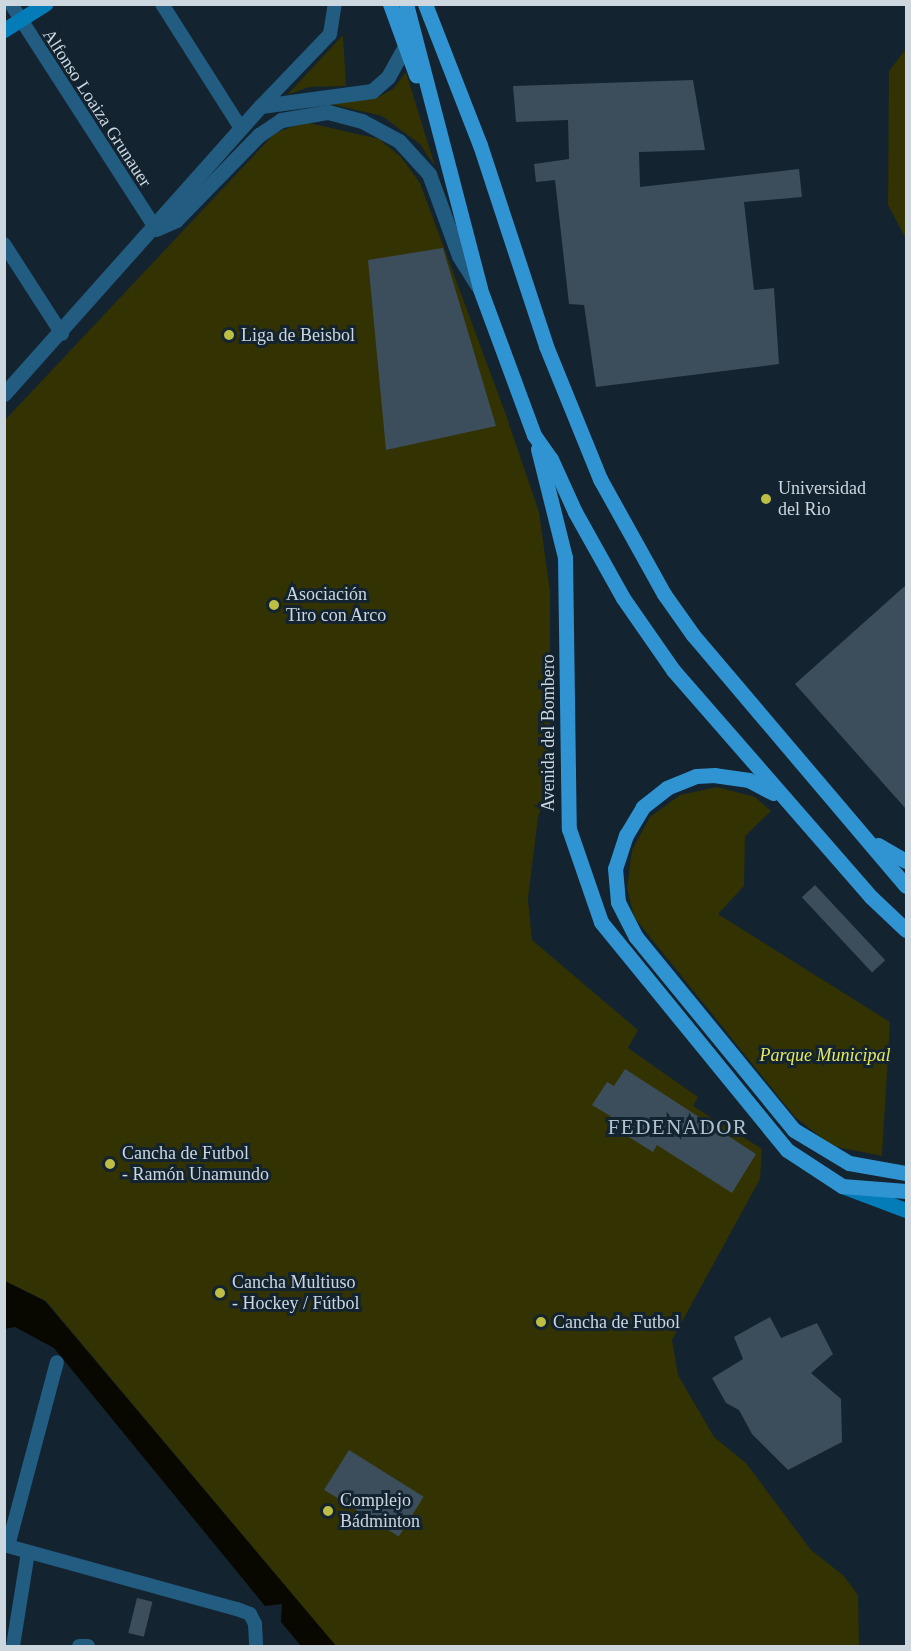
<!DOCTYPE html>
<meta charset="utf-8">
<style>
body{margin:0}
#map{position:relative;width:911px;height:1651px;overflow:hidden;background:#13232f;font-family:Georgia,serif}
div>[style]{position:absolute}
.green>*{inset:0;background:#323202}
.water>*{inset:0;background:#090800}
.building>*{inset:0;background:#3c4e5b;transform-origin:0 0}
.minor>*{height:14px;margin:-7px;padding:0 7px;transform-origin:7px;border-radius:7px;background:#225c81}
.tertiary>*{height:15px;margin:-7.5px;padding:0 7.5px;transform-origin:7.5px;border-radius:7.5px;background:#225c81}
.secondary>*{height:15px;margin:-7.5px;padding:0 7.5px;transform-origin:7.5px;border-radius:7.5px;background:#047cb8}
.primary>*{height:15px;margin:-7.5px;padding:0 7.5px;transform-origin:7.5px;border-radius:7.5px;background:#3094d2}
.dots>*{width:16px;height:16px;translate:-50% -50%;box-sizing:border-box;border:3px solid #13232f;border-radius:50%}
span{translate:-50% -50%;white-space:nowrap;text-align:center;line-height:1.15;-webkit-text-stroke:6px #13232f;paint-order:stroke}
.street-label{font-size:18px;color:#cdd7df}
.poi-label{font-size:18px;color:#cdd7df}
.left{translate:0 -50%;text-align:left}
.park-label{font-size:18px;color:#e6e95f;font-style:italic}
.quarter-label{font-size:21px;color:#aec2d1;letter-spacing:1.5px}
.frame{position:absolute;inset:0;border:6px solid #cdd7df;pointer-events:none}
</style>
<div id="map">
<div class="green">
<i style="clip-path:polygon(343px 35px,346px 86px,309px 87px,287px 95px)"></i>
<i style="clip-path:polygon(906px 49px,906px 239px,888px 205px,889px 71px)"></i>
<i style="clip-path:polygon(406px 72px,435px 166px,420px 144px,382px 116px,322px 102px,374px 99px,393px 89px)"></i>
<i style="clip-path:polygon(305px 122px,379px 139px,401px 157px,420px 183px,506px 415px,539px 512px,550px 591px,550px 784px,538px 817px,528px 899px,532px 940px,638px 1030px,628px 1048px,698px 1097px,693px 1106px,762px 1149px,760px 1179px,672px 1340px,678px 1375px,714px 1437px,746px 1463px,811px 1550px,844px 1576px,858px 1595px,859px 1646px,336px 1646px,46px 1301px,5px 1281px,5px 420px,275px 133px)"></i>
<i style="clip-path:polygon(717px 787px,755px 797px,771px 811px,745px 836px,744px 886px,718px 914px,890px 1022px,882px 1156px,832px 1146px,795px 1117px,634px 917px,627px 888px,632px 850px,650px 817px,680px 795px)"></i>
</div>
<div class="water">
<i style="clip-path:polygon(5px 1281px,45px 1301px,336px 1646px,301px 1646px,281px 1622px,282px 1604px,265px 1606px,54px 1348px,15px 1327px,5px 1329px)"></i>
</div>
<div class="building">
<i style="clip-path:polygon(693px 80px,705px 150px,639px 152px,640px 187px,799px 169px,802px 197px,744px 202px,754px 290px,774px 288px,779px 364px,596px 387px,584px 305px,569px 304px,555px 180px,536px 182px,534px 164px,569px 159px,568px 120px,516px 122px,513px 86px)"></i>
<i style="clip-path:polygon(443px 248px,496px 426px,386px 450px,368px 260px)"></i>
<i style="clip-path:polygon(906px 585px,906px 809px,795px 684px)"></i>
<i style="left:815px;top:885px;width:103px;height:18px;rotate:47deg"></i>
<i style="clip-path:polygon(625px 1069px,756px 1154px,732px 1193px,657px 1145px,653px 1152px,611px 1126px,615px 1119px,592px 1105px,607px 1082px,614px 1086px)"></i>
<i style="clip-path:polygon(770px 1317px,781px 1338px,817px 1323px,833px 1354px,811px 1373px,841px 1399px,842px 1442px,788px 1470px,752px 1434px,739px 1410px,726px 1403px,712px 1378px,743px 1359px,734px 1337px)"></i>
<i style="left:349px;top:1450px;width:88px;height:47px;rotate:32deg"></i>
<i style="left:137px;top:1598px;width:16px;height:36px;rotate:14deg"></i>
</div>
<div class="minor">
<i style="left:11px;top:4px;width:268px;rotate:57.2deg"></i>
<i style="left:162px;top:4px;width:146px;rotate:57.6deg"></i>
<i style="left:261px;top:106px;width:100px;rotate:-46.2deg"></i>
<i style="left:330px;top:34px;width:30px;rotate:-81deg"></i>
<i style="left:4px;top:244px;width:107px;rotate:57.2deg"></i>
<i style="left:4px;top:1545px;width:242px;rotate:15.4deg"></i>
<i style="left:237px;top:1609px;width:14px;rotate:21deg"></i>
<i style="left:250px;top:1614px;width:11px;rotate:63deg"></i>
<i style="left:255px;top:1624px;width:22px;rotate:87deg"></i>
<i style="left:8px;top:1546px;width:190px;rotate:-75.1deg"></i>
<i style="left:13px;top:1646px;width:95px;rotate:-80.9deg"></i>
<i style="left:79px;top:1646px;width:9px"></i>
</div>
<div class="tertiary">
<i style="left:156px;top:229px;width:22px;rotate:-24deg"></i>
<i style="left:176px;top:220px;width:119px;rotate:-45.7deg"></i>
<i style="left:259px;top:135px;width:27px;rotate:-34deg"></i>
<i style="left:281px;top:120px;width:48px;rotate:-9.7deg"></i>
<i style="left:328px;top:112px;width:35px;rotate:15deg"></i>
<i style="left:362px;top:121px;width:42px;rotate:28.4deg"></i>
<i style="left:399px;top:141px;width:45px;rotate:47.7deg"></i>
<i style="left:429px;top:174px;width:87px;rotate:69.9deg"></i>
<i style="left:459px;top:256px;width:34px;rotate:58deg"></i>
<i style="left:4px;top:394px;width:386px;rotate:-48.3deg"></i>
<i style="left:261px;top:106px;width:112px;rotate:-7.7deg"></i>
<i style="left:372px;top:91px;width:21px;rotate:-41deg"></i>
<i style="left:388px;top:77px;width:33px;rotate:-61deg"></i>
</div>
<div class="secondary">
<i style="left:4px;top:30px;width:49px;rotate:-32.4deg"></i>
<i style="left:842px;top:1186px;width:68px;rotate:20.6deg"></i>
</div>
<div class="primary">
<i style="left:390px;top:4px;width:76px;rotate:69.9deg"></i>
<i style="left:406px;top:4px;width:294px;rotate:75.4deg"></i>
<i style="left:480px;top:289px;width:156px;rotate:69.7deg"></i>
<i style="left:534px;top:435px;width:29px;rotate:55deg"></i>
<i style="left:551px;top:459px;width:58px;rotate:65.6deg"></i>
<i style="left:575px;top:512px;width:98px;rotate:60.8deg"></i>
<i style="left:623px;top:598px;width:88px;rotate:55.2deg"></i>
<i style="left:673px;top:670px;width:301px;rotate:48.9deg"></i>
<i style="left:871px;top:897px;width:48px;rotate:43.3deg"></i>
<i style="left:425px;top:4px;width:151px;rotate:68.7deg"></i>
<i style="left:480px;top:145px;width:212px;rotate:71.8deg"></i>
<i style="left:546px;top:346px;width:144px;rotate:67.9deg"></i>
<i style="left:600px;top:479px;width:132px;rotate:60.9deg"></i>
<i style="left:664px;top:594px;width:50px;rotate:54.7deg"></i>
<i style="left:693px;top:635px;width:329px;rotate:49.7deg"></i>
<i style="left:538px;top:449px;width:111px;rotate:76deg"></i>
<i style="left:565px;top:557px;width:272px;rotate:89.2deg"></i>
<i style="left:569px;top:829px;width:98px;rotate:71deg"></i>
<i style="left:601px;top:922px;width:294px;rotate:50.8deg"></i>
<i style="left:787px;top:1150px;width:66px;rotate:33.2deg"></i>
<i style="left:842px;top:1186px;width:64px;rotate:4.5deg"></i>
<i style="left:773px;top:793px;width:27px;rotate:-152deg"></i>
<i style="left:749px;top:780px;width:34px;rotate:-172deg"></i>
<i style="left:715px;top:775px;width:19px;rotate:177deg"></i>
<i style="left:696px;top:776px;width:31px;rotate:158deg"></i>
<i style="left:667px;top:788px;width:31px;rotate:142deg"></i>
<i style="left:643px;top:807px;width:33px;rotate:121deg"></i>
<i style="left:626px;top:835px;width:35px;rotate:108deg"></i>
<i style="left:615px;top:868px;width:34px;rotate:85deg"></i>
<i style="left:618px;top:902px;width:39px;rotate:63deg"></i>
<i style="left:636px;top:937px;width:249px;rotate:50.7deg"></i>
<i style="left:794px;top:1130px;width:64px;rotate:31deg"></i>
<i style="left:849px;top:1163px;width:58px;rotate:10deg"></i>
<i style="left:878px;top:845px;width:32px;rotate:30deg"></i>
</div>
<div class="dots">
<i style="left:229px;top:335px;background:#bcbf43"></i>
<i style="left:766px;top:499px;background:#bcbf43"></i>
<i style="left:274px;top:605px;background:#bcbf43"></i>
<i style="left:110px;top:1164px;background:#bcbf43"></i>
<i style="left:220px;top:1293px;background:#bcbf43"></i>
<i style="left:541px;top:1322px;background:#bcbf43"></i>
<i style="left:328px;top:1511px;background:#bcbf43"></i>
</div>
<div class="street-label">
<span style="left:97px;top:108px;rotate:57deg">Alfonso Loaiza Grunauer</span>
<span style="left:548px;top:733px;rotate:-90deg">Avenida del Bombero</span>
</div>
<div class="poi-label">
<span class="left" style="left:241px;top:335px">Liga de Beisbol</span>
<span class="left" style="left:778px;top:499px">Universidad<br>del Rio</span>
<span class="left" style="left:286px;top:605px">Asociación<br>Tiro con Arco</span>
<span class="left" style="left:122px;top:1164px">Cancha de Futbol<br>- Ramón Unamundo</span>
<span class="left" style="left:232px;top:1293px">Cancha Multiuso<br>- Hockey / Fútbol</span>
<span class="left" style="left:553px;top:1322px">Cancha de Futbol</span>
<span class="left" style="left:340px;top:1511px">Complejo<br>Bádminton</span>
</div>
<div class="park-label">
<span style="left:825px;top:1055px">Parque Municipal</span>
</div>
<div class="quarter-label">
<span style="left:678px;top:1127px">FEDENADOR</span>
</div>
<div class="frame"></div>
</div>
